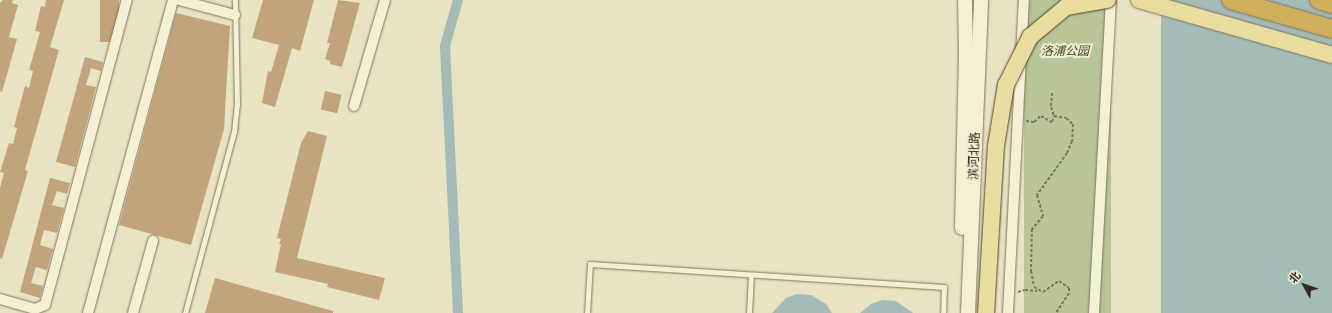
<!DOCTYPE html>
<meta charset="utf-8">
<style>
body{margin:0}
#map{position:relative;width:1332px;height:313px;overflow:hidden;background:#e8e3c2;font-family:Lora,"Noto Sans SC",serif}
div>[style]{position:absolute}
.green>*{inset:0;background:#b8c598;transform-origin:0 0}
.water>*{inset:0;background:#a4bbb8;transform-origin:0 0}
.canal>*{height:10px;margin:-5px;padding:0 5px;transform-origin:5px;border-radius:5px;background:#a4bbb8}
.building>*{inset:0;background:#c2a47c;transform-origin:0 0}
.path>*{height:2px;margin-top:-1px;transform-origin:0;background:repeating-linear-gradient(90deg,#80755b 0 3px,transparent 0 5px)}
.roads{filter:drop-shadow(0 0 1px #80755b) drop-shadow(0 0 1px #80755b)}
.lane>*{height:5px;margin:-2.5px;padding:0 2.5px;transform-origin:2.5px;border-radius:2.5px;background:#f4f0d4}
.street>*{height:10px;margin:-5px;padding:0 5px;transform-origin:5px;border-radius:5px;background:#f4f0d4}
.secondary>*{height:14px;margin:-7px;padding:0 7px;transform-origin:7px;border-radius:7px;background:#f4f0d4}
.primary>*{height:16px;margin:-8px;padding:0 8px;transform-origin:8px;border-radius:8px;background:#e8dc9e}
.highway>*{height:18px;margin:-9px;padding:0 9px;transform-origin:9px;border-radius:9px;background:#cfae5c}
.bridges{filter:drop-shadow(0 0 1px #4e432f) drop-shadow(0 0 1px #4e432f)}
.primary-bridge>*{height:16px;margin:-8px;padding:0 8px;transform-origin:8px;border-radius:8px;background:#e8dc9e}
span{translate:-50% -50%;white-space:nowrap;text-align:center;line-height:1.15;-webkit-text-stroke:4px #f0ecd1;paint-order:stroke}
.park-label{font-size:12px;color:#3d4c27;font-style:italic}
.street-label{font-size:12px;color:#312b1e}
.north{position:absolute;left:1284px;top:265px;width:40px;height:40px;-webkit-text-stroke:3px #f0ecd1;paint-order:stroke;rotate:310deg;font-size:11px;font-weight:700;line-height:16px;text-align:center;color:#312b1e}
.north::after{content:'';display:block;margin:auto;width:14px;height:18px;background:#312b1e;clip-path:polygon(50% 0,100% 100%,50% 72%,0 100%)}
</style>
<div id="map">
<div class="green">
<i style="left:1024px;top:0;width:87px;height:313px"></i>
</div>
<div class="water">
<i style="left:1161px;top:0;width:171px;height:313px"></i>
<i style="clip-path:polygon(797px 294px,811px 295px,826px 304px,832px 313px,772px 313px,786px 298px)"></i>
<i style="clip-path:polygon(882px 300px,896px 301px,913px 313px,860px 313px,871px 304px)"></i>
</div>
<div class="canal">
<i style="left:458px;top:0;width:48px;rotate:105.8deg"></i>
<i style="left:445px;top:46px;width:267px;rotate:87.2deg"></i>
</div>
<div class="building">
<i style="clip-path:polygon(3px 0,13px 0,12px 3px,18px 5px,9px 37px,17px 39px,2px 92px,0 91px,0 3px)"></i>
<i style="clip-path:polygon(46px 0,64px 0,50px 47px,59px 50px,25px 170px,28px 171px,2px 259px,0 258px,0 188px,4px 173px,0 172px,9px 143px,13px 144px,17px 128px,14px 127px,25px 86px,29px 88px,33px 71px,29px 70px,40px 32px,35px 31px,41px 6px,45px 7px)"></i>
<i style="left:100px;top:0;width:19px;height:42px"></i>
<i style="clip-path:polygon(263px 0,314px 0,300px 51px,292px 48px,275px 107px,262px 103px,268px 71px,271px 72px,279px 45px,252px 38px)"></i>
<i style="clip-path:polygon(338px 0,360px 3px,342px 67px,330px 64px,330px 61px,325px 59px,330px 43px,327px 43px)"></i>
<i style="clip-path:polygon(176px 13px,230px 26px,224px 129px,191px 245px,119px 225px)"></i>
<i style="clip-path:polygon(85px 57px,103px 62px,101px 71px,91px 68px,86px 85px,96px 87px,75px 167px,56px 162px)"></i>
<i style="left:325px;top:91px;width:17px;height:19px;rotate:13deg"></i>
<i style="clip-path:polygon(308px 131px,327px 136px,297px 258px,385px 278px,379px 300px,327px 287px,328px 284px,275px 272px,281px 244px,279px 244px,281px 239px,277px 238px,301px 143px)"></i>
<i style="clip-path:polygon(50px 178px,70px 183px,67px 194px,57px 191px,52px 205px,64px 208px,57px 233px,44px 230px,40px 245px,53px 249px,47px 270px,36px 267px,31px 283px,43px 286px,40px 298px,20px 292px)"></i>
<i style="clip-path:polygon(215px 278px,333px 311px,333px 313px,205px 313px)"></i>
</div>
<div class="path">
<i style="left:1052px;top:93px;width:14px;rotate:94deg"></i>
<i style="left:1051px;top:107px;width:9px;rotate:72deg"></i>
<i style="left:1026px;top:121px;width:8px;rotate:7deg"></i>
<i style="left:1034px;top:122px;width:9px;rotate:-41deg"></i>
<i style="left:1041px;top:116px;width:13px;rotate:29deg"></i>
<i style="left:1052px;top:122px;width:6px;rotate:-72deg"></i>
<i style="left:1054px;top:116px;width:12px;rotate:9deg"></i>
<i style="left:1066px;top:118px;width:9px;rotate:41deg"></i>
<i style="left:1073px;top:124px;width:17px;rotate:93deg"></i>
<i style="left:1072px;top:141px;width:13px;rotate:113deg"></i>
<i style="left:1067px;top:153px;width:52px;rotate:125.5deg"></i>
<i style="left:1037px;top:195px;width:22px;rotate:74deg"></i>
<i style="left:1043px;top:216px;width:17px;rotate:130deg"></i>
<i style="left:1032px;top:229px;width:42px;rotate:91.4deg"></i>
<i style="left:1031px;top:271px;width:16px;rotate:79deg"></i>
<i style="left:1034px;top:287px;width:10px;rotate:29deg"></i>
<i style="left:1043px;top:292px;width:19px;rotate:-35deg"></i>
<i style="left:1059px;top:281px;width:12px;rotate:35deg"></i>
<i style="left:1069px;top:288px;width:5px;rotate:90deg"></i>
<i style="left:1069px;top:293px;width:24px;rotate:123deg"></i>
<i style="left:1018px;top:292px;width:7px;rotate:-16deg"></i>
<i style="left:1025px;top:290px;width:12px;rotate:5deg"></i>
</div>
<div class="roads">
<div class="lane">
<i style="left:185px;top:313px;width:188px;rotate:-74.9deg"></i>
<i style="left:234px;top:132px;width:28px;rotate:-84deg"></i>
<i style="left:237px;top:104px;width:104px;rotate:-91.1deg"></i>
<i style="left:587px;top:313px;width:49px;rotate:-86.5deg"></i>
<i style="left:590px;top:264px;width:355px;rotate:3.7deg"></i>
<i style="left:944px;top:287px;width:26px;rotate:92deg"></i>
<i style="left:749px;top:313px;width:38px;rotate:-87deg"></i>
</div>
<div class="street">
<i style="left:179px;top:0;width:58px;rotate:15deg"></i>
<i style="left:354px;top:106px;width:110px;rotate:-73.7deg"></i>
<i style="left:0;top:299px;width:36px;rotate:16deg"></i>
<i style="left:35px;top:309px;width:11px;rotate:-22deg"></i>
<i style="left:45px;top:305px;width:316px;rotate:-75deg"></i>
<i style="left:88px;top:313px;width:324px;rotate:-74.8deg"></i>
<i style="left:133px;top:313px;width:75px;rotate:-74.5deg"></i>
<i style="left:1008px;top:313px;width:313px;rotate:-87.1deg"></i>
<i style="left:1094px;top:313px;width:313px;rotate:-86.9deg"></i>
</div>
<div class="secondary">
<i style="left:962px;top:228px;width:173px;rotate:-88.7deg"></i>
<i style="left:966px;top:55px;width:55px;rotate:-91deg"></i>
<i style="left:968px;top:313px;width:313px;rotate:-87.6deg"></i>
</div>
<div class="primary">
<i style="left:1139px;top:0;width:201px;rotate:15.9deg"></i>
</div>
<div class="highway">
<i style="left:1231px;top:0;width:105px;rotate:16deg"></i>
<i style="left:1319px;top:0;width:14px;rotate:17deg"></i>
</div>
</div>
<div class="bridges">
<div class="primary-bridge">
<i style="left:986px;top:313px;width:167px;rotate:-86.6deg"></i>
<i style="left:996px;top:146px;width:62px;rotate:-80.7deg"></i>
<i style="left:1006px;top:85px;width:54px;rotate:-63.4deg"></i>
<i style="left:1030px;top:37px;width:47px;rotate:-39.8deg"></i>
<i style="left:1066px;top:7px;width:42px;rotate:-9.7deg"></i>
</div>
</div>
<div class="park-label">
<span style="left:1065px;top:51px">洛浦公园</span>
</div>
<div class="street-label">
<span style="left:974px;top:156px;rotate:-88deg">滨河北路</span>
</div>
<div class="north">北</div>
</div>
